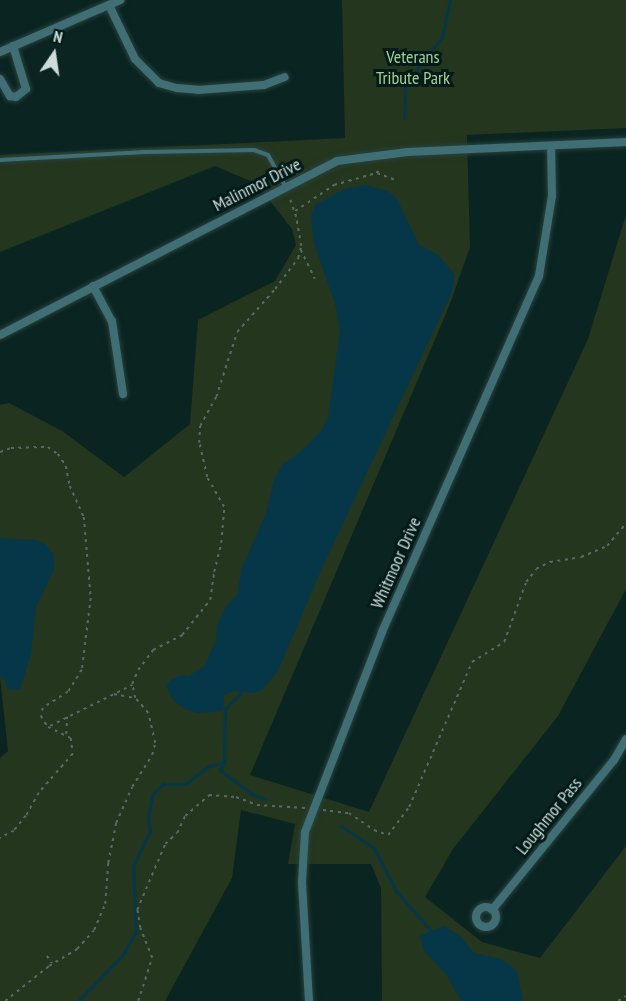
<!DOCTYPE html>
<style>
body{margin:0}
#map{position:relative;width:626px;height:1001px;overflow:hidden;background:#0a2421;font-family:"PT Sans Narrow",sans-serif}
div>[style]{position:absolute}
.green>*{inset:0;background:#24361d}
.water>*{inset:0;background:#053749}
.stream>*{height:3px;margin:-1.5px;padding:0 1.5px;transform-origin:1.5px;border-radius:1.5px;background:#053749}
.path>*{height:1.5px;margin-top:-0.75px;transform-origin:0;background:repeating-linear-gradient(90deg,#566b68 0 3px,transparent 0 7.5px)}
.roads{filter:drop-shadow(0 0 2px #29413e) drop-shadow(0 0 2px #29413e)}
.lane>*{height:4px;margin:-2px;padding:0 2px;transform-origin:2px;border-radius:2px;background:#3f6f75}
.street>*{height:8px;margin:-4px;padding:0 4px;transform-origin:4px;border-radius:4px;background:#3f6f75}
.street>.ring{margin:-4px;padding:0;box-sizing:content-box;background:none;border:8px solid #3f6f75;border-radius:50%}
span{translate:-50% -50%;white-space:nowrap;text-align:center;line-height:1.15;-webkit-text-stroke:6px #021b18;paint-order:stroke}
.park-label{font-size:18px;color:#a6cf97}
.street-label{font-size:18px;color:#cddbd9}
.north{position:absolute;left:24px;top:24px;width:60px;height:60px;-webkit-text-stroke:4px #021b18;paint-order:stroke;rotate:13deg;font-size:16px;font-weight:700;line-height:24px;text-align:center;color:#cddbd9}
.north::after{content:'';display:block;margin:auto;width:21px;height:27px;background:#cddbd9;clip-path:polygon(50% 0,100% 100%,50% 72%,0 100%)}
</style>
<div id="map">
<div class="green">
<i style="clip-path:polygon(342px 0,626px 0,626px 128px,467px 135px,470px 247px,450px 304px,250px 775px,369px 812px,588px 339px,626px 215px,626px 589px,558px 716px,453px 849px,425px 897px,482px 942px,540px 958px,626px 846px,626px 1001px,382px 1001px,381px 888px,371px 864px,288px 864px,295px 824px,241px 810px,232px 878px,165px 1001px,0 1001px,0 758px,8px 751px,0 677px,0 405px,9px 403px,62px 431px,124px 477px,190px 424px,198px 320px,275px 281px,296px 245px,292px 229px,257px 184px,215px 166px,0 252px,0 155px,345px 138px)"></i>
</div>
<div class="water">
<i style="clip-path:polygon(366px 185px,388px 191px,397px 199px,419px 245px,437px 254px,455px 275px,452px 292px,321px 570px,279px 669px,262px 690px,254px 693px,233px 691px,224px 695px,223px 711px,197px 713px,185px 709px,173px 700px,166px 686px,171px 680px,181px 675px,189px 676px,204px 666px,216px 641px,217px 626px,225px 608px,237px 595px,242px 568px,266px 513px,274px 479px,283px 464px,300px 452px,322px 430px,328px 417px,340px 331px,335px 304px,314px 243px,311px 216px,315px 205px,344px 189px)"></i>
<i style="clip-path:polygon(0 538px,36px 540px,46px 545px,54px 555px,54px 570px,36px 607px,31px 653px,20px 690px,7px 689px,6px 681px,0 677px)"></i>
<i style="clip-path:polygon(444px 926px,460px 936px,474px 953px,501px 959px,509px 964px,517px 972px,523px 1001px,461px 1001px,445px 973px,424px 951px,420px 936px)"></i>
</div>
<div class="stream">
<i style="left:404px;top:118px;width:33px;rotate:-88deg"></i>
<i style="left:405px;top:85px;width:61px;rotate:-52.4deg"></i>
<i style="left:442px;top:37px;width:38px;rotate:-78deg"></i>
<i style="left:241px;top:693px;width:23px;rotate:135deg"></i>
<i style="left:225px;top:709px;width:53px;rotate:91.1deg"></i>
<i style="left:224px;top:762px;width:9px;rotate:117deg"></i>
<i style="left:220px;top:770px;width:40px;rotate:37deg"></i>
<i style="left:252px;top:794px;width:14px;rotate:21deg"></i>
<i style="left:341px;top:826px;width:40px;rotate:34deg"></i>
<i style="left:374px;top:848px;width:48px;rotate:62.9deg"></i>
<i style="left:396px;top:891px;width:55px;rotate:48.7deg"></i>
<i style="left:78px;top:1001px;width:63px;rotate:-45.6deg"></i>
<i style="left:122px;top:956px;width:28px;rotate:-60deg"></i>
<i style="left:136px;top:932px;width:66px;rotate:-92.6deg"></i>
<i style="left:133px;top:866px;width:39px;rotate:-64deg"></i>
<i style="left:150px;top:831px;width:13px;rotate:-99deg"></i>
<i style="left:148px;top:818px;width:23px;rotate:-80deg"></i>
<i style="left:152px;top:795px;width:16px;rotate:-45deg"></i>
<i style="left:163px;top:784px;width:22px"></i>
<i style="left:185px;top:784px;width:30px;rotate:-37deg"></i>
<i style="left:209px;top:766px;width:16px;rotate:-15deg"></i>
</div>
<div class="path">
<i style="left:377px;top:173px;width:19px;rotate:21deg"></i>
<i style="left:295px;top:211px;width:47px;rotate:-33.7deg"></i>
<i style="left:334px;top:185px;width:44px;rotate:-15.9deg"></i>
<i style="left:376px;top:173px;width:6px;rotate:-39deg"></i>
<i style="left:301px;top:250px;width:32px;rotate:64deg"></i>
<i style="left:0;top:452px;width:12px;rotate:-20deg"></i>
<i style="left:11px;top:448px;width:37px;rotate:-2deg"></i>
<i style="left:48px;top:447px;width:12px;rotate:35deg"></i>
<i style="left:58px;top:454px;width:14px;rotate:56deg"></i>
<i style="left:66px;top:466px;width:20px;rotate:79deg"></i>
<i style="left:70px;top:486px;width:34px;rotate:66deg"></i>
<i style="left:84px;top:517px;width:81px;rotate:85.1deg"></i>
<i style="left:91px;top:598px;width:73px;rotate:97.1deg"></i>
<i style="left:82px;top:670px;width:26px;rotate:122deg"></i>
<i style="left:68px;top:692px;width:30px;rotate:147deg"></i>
<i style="left:43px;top:708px;width:8px;rotate:104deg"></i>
<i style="left:41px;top:716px;width:13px;rotate:58deg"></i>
<i style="left:48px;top:727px;width:25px;rotate:26deg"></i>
<i style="left:71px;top:738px;width:16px;rotate:83deg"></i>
<i style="left:73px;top:754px;width:52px;rotate:131.1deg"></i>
<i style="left:39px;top:793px;width:26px;rotate:119deg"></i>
<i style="left:26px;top:816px;width:19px;rotate:129deg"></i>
<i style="left:14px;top:831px;width:16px;rotate:153deg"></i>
<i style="left:114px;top:694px;width:21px;rotate:11deg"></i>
<i style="left:50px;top:726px;width:92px;rotate:-26.6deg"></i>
<i style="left:66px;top:734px;width:17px;rotate:-87deg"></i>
<i style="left:323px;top:810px;width:26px;rotate:7deg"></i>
<i style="left:349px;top:813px;width:30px;rotate:34deg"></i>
<i style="left:374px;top:830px;width:15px;rotate:20deg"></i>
<i style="left:388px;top:835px;width:35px;rotate:-53deg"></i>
<i style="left:409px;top:807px;width:158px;rotate:-66.5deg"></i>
<i style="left:472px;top:662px;width:38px;rotate:-32deg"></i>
<i style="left:504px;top:642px;width:64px;rotate:-69.9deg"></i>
<i style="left:526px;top:582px;width:16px;rotate:-52deg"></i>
<i style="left:536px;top:569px;width:16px;rotate:-27deg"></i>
<i style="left:550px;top:562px;width:31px;rotate:-9deg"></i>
<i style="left:581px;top:557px;width:28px;rotate:-23deg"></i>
<i style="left:607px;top:546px;width:30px;rotate:-50deg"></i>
<i style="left:47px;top:956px;width:9px;rotate:54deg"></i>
<i style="left:5px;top:1001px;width:56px;rotate:-38.5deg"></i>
<i style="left:49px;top:966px;width:33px;rotate:-31deg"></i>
<i style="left:77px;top:949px;width:25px;rotate:-48deg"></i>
<i style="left:94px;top:930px;width:28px;rotate:-67deg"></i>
<i style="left:105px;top:904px;width:41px;rotate:-85.8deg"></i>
<i style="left:108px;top:863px;width:41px;rotate:-78.7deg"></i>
<i style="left:116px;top:823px;width:39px;rotate:-66deg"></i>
<i style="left:132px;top:787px;width:38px;rotate:-58deg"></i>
<i style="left:152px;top:755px;width:12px;rotate:-76deg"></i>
<i style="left:155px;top:743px;width:31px;rotate:-103deg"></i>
<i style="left:148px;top:713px;width:20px;rotate:-131deg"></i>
<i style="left:135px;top:698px;width:14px;rotate:-102deg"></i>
<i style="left:132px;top:684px;width:15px;rotate:-67deg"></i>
<i style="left:138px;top:670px;width:25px;rotate:-53deg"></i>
<i style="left:153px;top:650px;width:33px;rotate:-27deg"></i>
<i style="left:182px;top:635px;width:45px;rotate:-51.3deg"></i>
<i style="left:210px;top:600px;width:28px;rotate:-82deg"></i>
<i style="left:214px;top:572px;width:30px;rotate:-76deg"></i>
<i style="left:221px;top:543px;width:36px;rotate:-85deg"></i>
<i style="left:224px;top:507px;width:34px;rotate:-120deg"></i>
<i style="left:207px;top:477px;width:35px;rotate:-103deg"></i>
<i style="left:199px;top:443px;width:17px;rotate:-87deg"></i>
<i style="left:200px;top:426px;width:33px;rotate:-61deg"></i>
<i style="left:216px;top:397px;width:68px;rotate:-72.1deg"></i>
<i style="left:237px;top:332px;width:57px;rotate:-48.5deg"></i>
<i style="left:275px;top:289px;width:39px;rotate:-53deg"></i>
<i style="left:298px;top:258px;width:12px;rotate:-76deg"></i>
<i style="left:301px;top:246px;width:29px;rotate:-100deg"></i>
<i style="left:296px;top:217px;width:21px;rotate:-109deg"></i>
<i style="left:138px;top:1001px;width:45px;rotate:-72deg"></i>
<i style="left:152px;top:958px;width:32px;rotate:-112deg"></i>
<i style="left:140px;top:928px;width:18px;rotate:-99deg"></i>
<i style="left:137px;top:910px;width:72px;rotate:-67deg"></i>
<i style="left:165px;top:844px;width:16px;rotate:-43deg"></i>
<i style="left:177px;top:833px;width:19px;rotate:-65deg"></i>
<i style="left:185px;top:816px;width:32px;rotate:-41deg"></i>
<i style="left:209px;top:795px;width:27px;rotate:4deg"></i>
<i style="left:236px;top:797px;width:22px;rotate:21deg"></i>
<i style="left:257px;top:805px;width:49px;rotate:3.5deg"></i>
<i style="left:618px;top:1001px;width:9px;rotate:-32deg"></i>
</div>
<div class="roads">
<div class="lane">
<i style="left:0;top:160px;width:145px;rotate:-3.2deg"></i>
<i style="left:145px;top:152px;width:109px;rotate:-1.1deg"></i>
<i style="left:254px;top:150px;width:15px;rotate:20deg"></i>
<i style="left:268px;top:155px;width:37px;rotate:61deg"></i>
</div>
<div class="street">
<i style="left:109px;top:5px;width:60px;rotate:64.3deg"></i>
<i style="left:135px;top:59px;width:34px;rotate:45deg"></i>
<i style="left:159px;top:83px;width:19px;rotate:16deg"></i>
<i style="left:177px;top:88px;width:21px;rotate:5deg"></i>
<i style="left:198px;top:90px;width:66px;rotate:-4.3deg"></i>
<i style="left:264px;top:85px;width:22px;rotate:-21deg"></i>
<i style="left:0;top:52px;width:131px;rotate:-23.4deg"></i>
<i style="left:0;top:79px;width:20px;rotate:60deg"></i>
<i style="left:10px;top:96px;width:6px;rotate:9deg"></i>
<i style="left:16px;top:97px;width:13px;rotate:-39deg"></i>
<i style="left:26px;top:89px;width:45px;rotate:-106.8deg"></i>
<i style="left:93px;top:286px;width:40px;rotate:62deg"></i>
<i style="left:112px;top:321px;width:74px;rotate:81.4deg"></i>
<i style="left:0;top:335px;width:379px;rotate:-27.3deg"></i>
<i style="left:337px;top:161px;width:71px;rotate:-7.3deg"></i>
<i style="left:407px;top:152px;width:219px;rotate:-2.6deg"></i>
<i class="ring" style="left:476px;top:907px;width:12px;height:12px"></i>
<i style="left:492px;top:910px;width:193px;rotate:-50.9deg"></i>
<i style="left:614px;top:760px;width:24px;rotate:-60deg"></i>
<i style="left:309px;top:1001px;width:119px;rotate:-93.4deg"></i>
<i style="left:302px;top:882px;width:50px;rotate:-86.6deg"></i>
<i style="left:305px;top:832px;width:214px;rotate:-68.9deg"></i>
<i style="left:382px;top:632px;width:389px;rotate:-66.2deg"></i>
<i style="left:539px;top:276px;width:81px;rotate:-80.8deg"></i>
<i style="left:552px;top:196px;width:50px;rotate:-91.1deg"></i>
</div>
</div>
<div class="park-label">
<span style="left:413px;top:68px">Veterans<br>Tribute Park</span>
</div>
<div class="street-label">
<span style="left:257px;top:185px;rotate:-27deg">Malinmor Drive</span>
<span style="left:396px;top:563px;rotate:-66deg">Whitmoor Drive</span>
<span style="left:549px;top:816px;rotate:-51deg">Loughmor Pass</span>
</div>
<div class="north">N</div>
</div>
